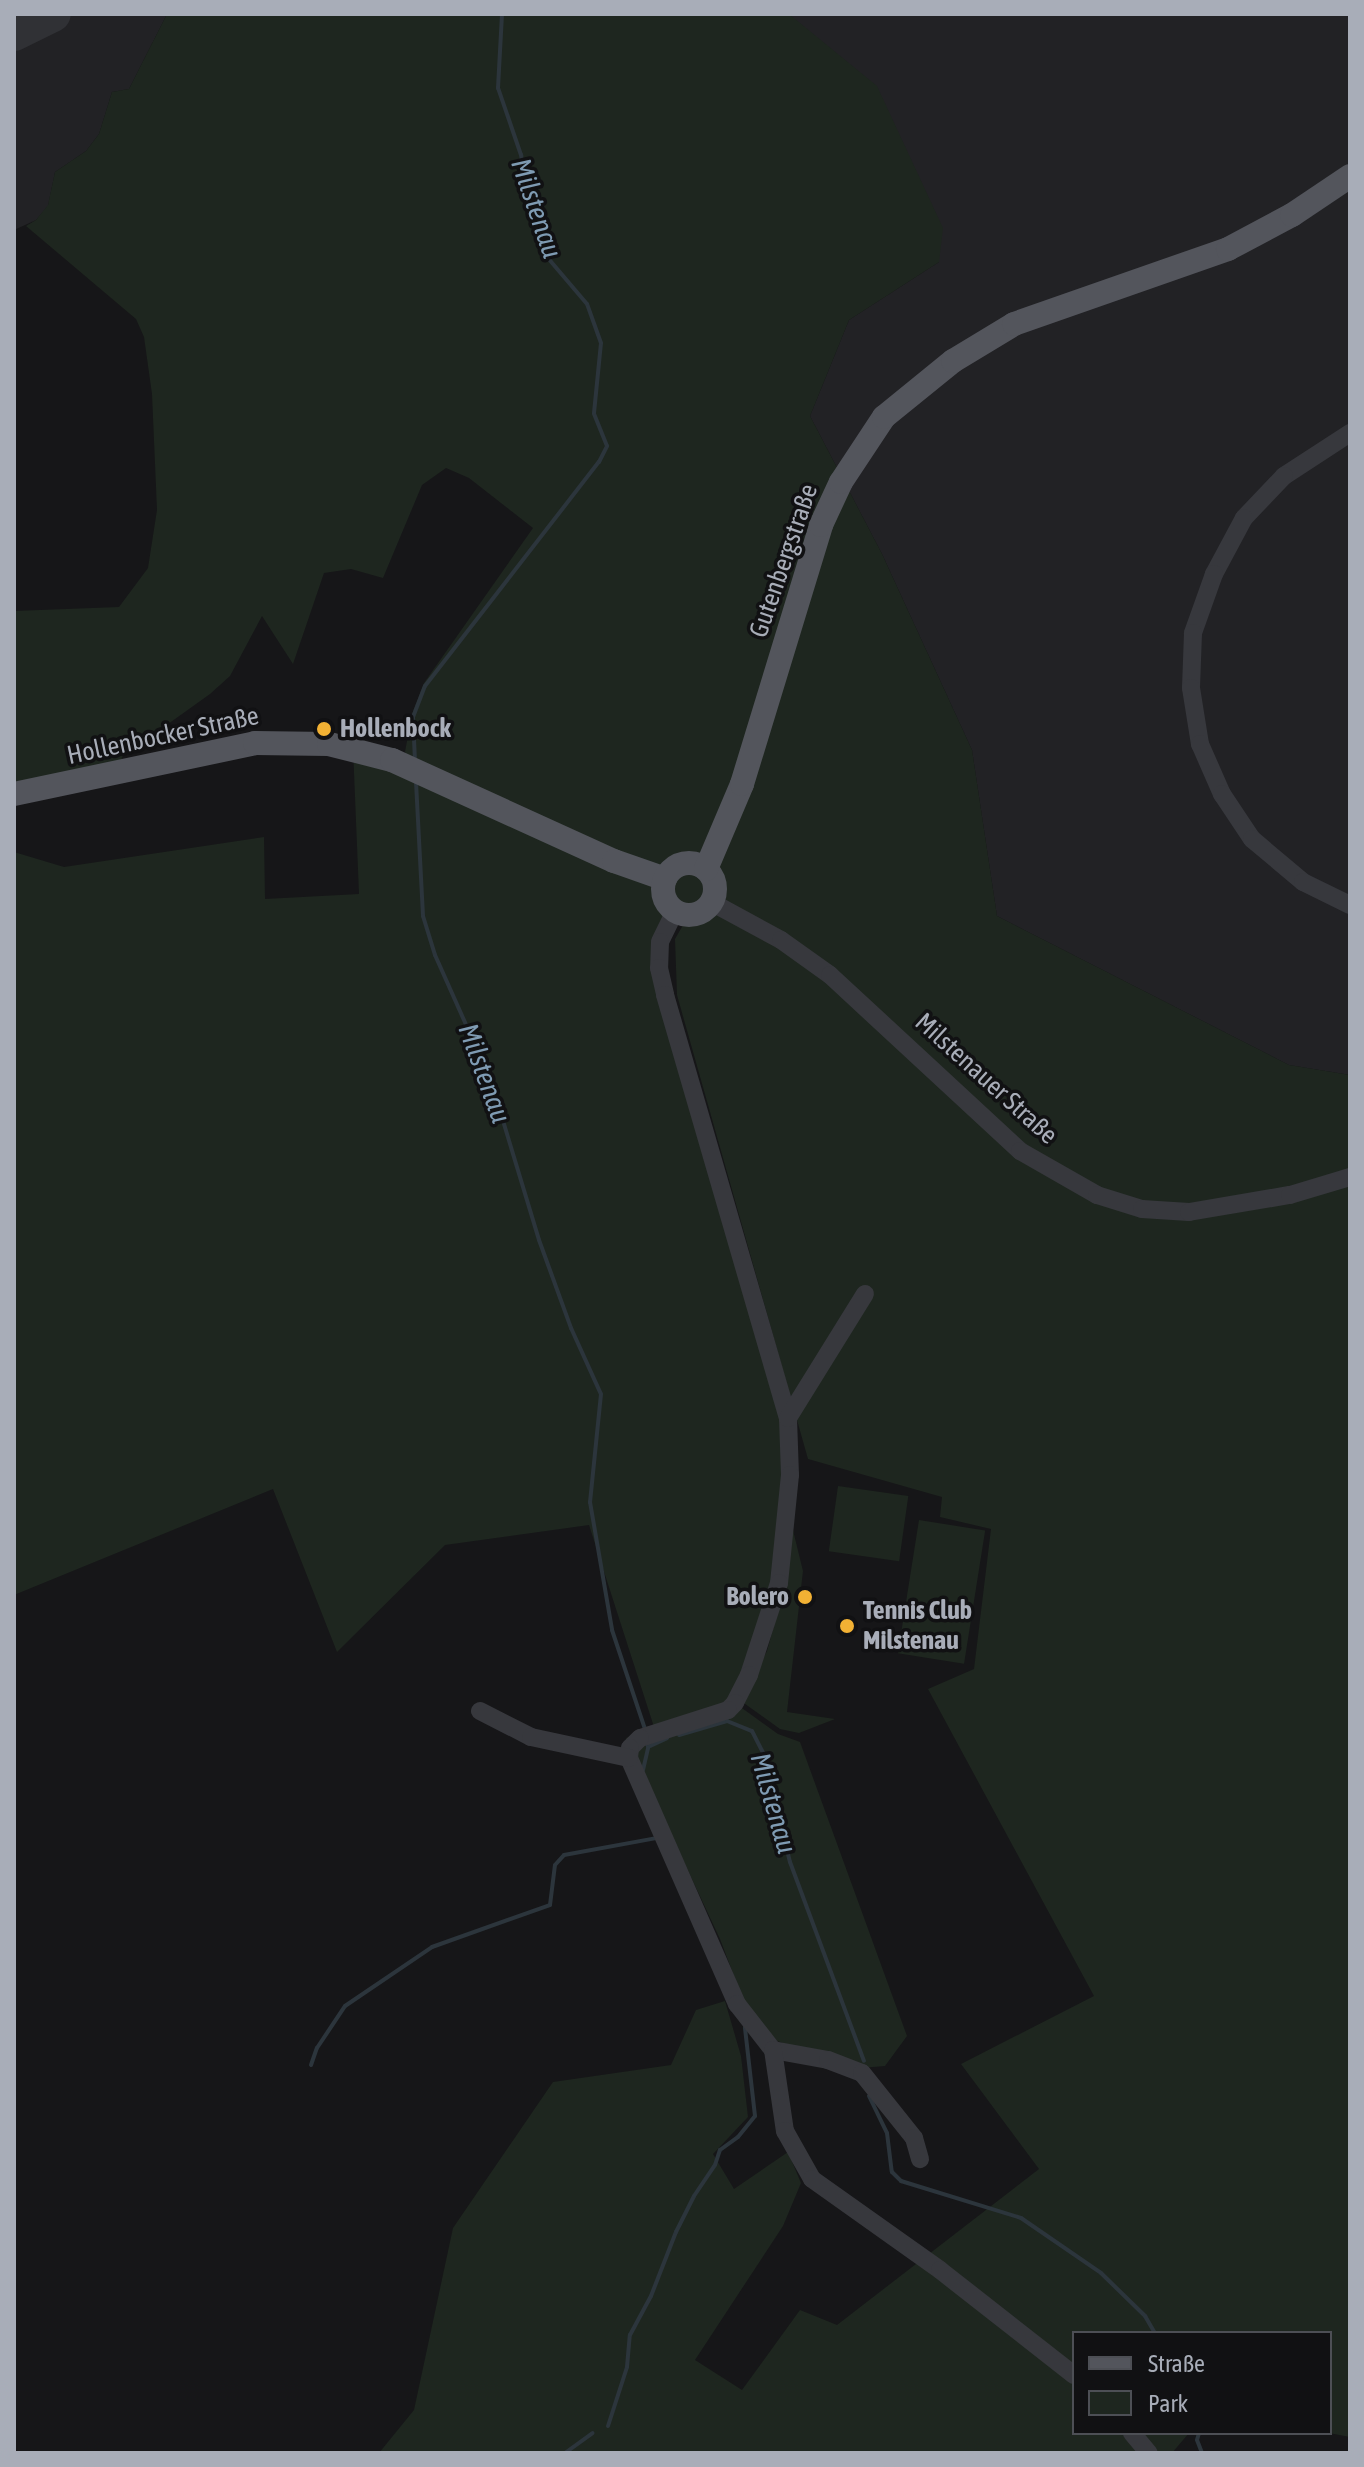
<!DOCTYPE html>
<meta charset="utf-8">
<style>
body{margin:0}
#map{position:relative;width:1364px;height:2467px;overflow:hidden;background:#161618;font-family:"Asap Condensed",sans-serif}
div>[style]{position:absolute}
.built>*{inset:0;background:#222225}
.green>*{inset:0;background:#1e261f;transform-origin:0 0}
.stream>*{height:4px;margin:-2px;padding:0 2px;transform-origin:2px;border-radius:2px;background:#2c353c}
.taxiway>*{height:36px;margin:-18px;padding:0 18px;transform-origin:18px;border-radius:18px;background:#303135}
.minor>*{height:18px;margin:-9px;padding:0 9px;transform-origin:9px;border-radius:9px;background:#37383d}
.major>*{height:24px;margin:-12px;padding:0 12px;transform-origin:12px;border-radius:12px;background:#53555c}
.major>.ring{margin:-12px;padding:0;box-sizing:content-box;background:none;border:24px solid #53555c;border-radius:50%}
.dots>*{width:22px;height:22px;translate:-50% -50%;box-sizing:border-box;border:4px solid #111113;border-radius:50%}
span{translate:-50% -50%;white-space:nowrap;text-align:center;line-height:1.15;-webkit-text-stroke:7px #111113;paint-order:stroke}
.street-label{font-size:26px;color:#a8adb8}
.poi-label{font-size:26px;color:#a8adb8;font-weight:700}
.left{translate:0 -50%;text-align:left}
.right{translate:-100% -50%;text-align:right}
.water-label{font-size:28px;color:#7f9bb3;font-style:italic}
.frame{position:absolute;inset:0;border:16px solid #a8adb8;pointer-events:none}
.legend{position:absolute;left:1072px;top:2331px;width:260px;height:104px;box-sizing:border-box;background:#111113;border:2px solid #4d4f55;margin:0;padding:10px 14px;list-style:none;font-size:24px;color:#a8adb8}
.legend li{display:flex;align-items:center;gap:16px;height:40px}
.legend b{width:40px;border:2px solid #4d4f55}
</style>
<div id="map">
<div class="built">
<i style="clip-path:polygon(14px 14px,167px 14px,129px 89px,112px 92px,99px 134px,86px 151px,55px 172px,48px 206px,36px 220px,14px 230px)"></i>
<i style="clip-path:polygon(789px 14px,1350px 14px,1350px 1075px,1289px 1065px,997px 916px,972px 750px,882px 554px,810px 416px,849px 320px,939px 262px)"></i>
</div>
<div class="green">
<i style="clip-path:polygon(167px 14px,789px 14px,877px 86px,943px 228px,939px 262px,849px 320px,810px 416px,882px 554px,972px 750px,997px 916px,1289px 1065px,1350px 1075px,1350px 2437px,1329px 2433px,1330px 2333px,1074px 2333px,1074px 2433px,1189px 2433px,1172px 2453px,379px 2453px,414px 2410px,453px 2228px,553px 2082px,671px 2065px,696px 2010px,725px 2001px,741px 2056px,748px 2117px,713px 2154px,734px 2189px,788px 2152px,801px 2183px,783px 2226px,695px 2360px,742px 2390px,800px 2310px,837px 2325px,1039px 2169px,961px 2064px,1094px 1996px,928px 1689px,974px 1669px,991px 1529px,940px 1517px,942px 1497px,808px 1459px,677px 995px,675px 939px,683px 925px,709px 916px,681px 914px,660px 942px,788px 1418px,779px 1583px,735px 1703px,778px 1734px,800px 1742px,907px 2036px,885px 2066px,861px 2068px,777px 2041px,744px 2002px,720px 1939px,626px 1738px,654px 1727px,589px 1525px,445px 1545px,337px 1652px,273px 1489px,14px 1595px,14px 852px,64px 867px,264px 837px,265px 899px,359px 894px,353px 748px,408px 766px,405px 752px,412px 714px,424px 683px,533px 528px,469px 478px,446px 468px,422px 485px,383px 578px,351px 569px,324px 573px,293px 664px,262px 616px,230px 676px,210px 694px,122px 757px,121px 772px,14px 794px,14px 611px,119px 607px,148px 568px,157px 510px,152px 394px,144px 337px,136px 319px,26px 226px,36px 220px,48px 205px,55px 172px,86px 151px,99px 134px,112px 92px,129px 89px)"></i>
<i style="left:838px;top:1486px;width:71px;height:66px;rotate:8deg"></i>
<i style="left:919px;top:1520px;width:67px;height:135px;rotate:9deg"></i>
<i style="clip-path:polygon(791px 1522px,803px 1571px,787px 1712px,835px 1719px,799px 1733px,780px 1729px,741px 1701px,767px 1651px,786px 1582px)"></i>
</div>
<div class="stream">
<i style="left:415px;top:761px;width:44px;rotate:-92.6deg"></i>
<i style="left:413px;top:717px;width:33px;rotate:-69deg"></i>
<i style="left:425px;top:686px;width:284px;rotate:-52.2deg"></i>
<i style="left:599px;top:462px;width:18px;rotate:-63deg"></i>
<i style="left:607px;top:446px;width:35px;rotate:-112deg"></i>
<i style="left:594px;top:413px;width:70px;rotate:-84.3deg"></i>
<i style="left:601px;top:343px;width:41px;rotate:-109.7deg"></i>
<i style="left:587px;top:304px;width:62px;rotate:-130.4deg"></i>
<i style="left:547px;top:257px;width:73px;rotate:-109.2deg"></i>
<i style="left:523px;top:188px;width:33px;rotate:-93deg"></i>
<i style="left:521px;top:155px;width:71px;rotate:-108.9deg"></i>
<i style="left:498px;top:88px;width:74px;rotate:-86.9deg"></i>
<i style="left:416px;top:782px;width:134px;rotate:87deg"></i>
<i style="left:423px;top:916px;width:41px;rotate:72.9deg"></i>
<i style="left:435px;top:955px;width:138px;rotate:66deg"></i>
<i style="left:491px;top:1081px;width:166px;rotate:73.2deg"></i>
<i style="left:539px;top:1240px;width:94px;rotate:70deg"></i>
<i style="left:571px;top:1328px;width:72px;rotate:65.6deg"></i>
<i style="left:601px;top:1394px;width:109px;rotate:95.8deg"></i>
<i style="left:590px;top:1502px;width:130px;rotate:80.2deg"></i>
<i style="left:612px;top:1630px;width:108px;rotate:71.6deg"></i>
<i style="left:679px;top:1735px;width:50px;rotate:-16.3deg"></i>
<i style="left:727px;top:1721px;width:27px;rotate:22deg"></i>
<i style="left:752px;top:1731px;width:25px;rotate:63deg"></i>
<i style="left:763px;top:1753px;width:112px;rotate:76.1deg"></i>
<i style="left:790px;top:1862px;width:212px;rotate:69.6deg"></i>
<i style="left:648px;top:1740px;width:7px;rotate:90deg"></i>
<i style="left:648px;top:1747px;width:21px;rotate:-25deg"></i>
<i style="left:643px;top:1770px;width:23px;rotate:-77deg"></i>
<i style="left:311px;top:2065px;width:18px;rotate:-71deg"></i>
<i style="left:317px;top:2048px;width:50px;rotate:-56.3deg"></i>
<i style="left:345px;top:2006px;width:105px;rotate:-34.1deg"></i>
<i style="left:432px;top:1947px;width:125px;rotate:-19.6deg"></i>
<i style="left:550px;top:1905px;width:40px;rotate:-82.9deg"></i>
<i style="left:555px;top:1865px;width:13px;rotate:-48deg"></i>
<i style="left:564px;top:1855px;width:95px;rotate:-10.4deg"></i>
<i style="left:869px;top:2096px;width:41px;rotate:64.1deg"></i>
<i style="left:887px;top:2133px;width:39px;rotate:83deg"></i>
<i style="left:892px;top:2172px;width:13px;rotate:45deg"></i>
<i style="left:901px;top:2181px;width:126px;rotate:17.1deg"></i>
<i style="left:1021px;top:2218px;width:97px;rotate:34.5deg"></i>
<i style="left:1101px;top:2273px;width:62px;rotate:44.3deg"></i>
<i style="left:1145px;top:2316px;width:20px;rotate:60deg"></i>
<i style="left:608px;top:2426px;width:62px;rotate:-72.1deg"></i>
<i style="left:627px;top:2367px;width:32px;rotate:-85deg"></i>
<i style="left:630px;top:2335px;width:44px;rotate:-61.7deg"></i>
<i style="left:651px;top:2296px;width:69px;rotate:-68.7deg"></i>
<i style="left:676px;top:2232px;width:40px;rotate:-63.4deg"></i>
<i style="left:694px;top:2196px;width:37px;rotate:-56deg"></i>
<i style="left:715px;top:2165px;width:16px;rotate:-72deg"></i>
<i style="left:720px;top:2150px;width:22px;rotate:-36deg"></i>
<i style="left:738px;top:2137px;width:27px;rotate:-51deg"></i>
<i style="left:755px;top:2116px;width:89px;rotate:-96.5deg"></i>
<i style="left:1199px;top:2433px;width:7px;rotate:106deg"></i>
<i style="left:1197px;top:2440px;width:14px;rotate:69deg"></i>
<i style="left:565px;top:2453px;width:34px;rotate:-36deg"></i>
</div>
<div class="taxiway">
<i style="left:14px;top:33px;width:43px;rotate:-26deg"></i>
</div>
<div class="minor">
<i style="left:1350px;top:433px;width:79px;rotate:146.9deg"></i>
<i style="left:1284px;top:476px;width:58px;rotate:133.6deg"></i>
<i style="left:1244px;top:518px;width:64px;rotate:118.2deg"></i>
<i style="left:1214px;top:574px;width:63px;rotate:109.6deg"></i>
<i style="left:1193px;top:633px;width:55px;rotate:92.1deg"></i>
<i style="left:1191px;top:688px;width:57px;rotate:80.9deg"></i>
<i style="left:1200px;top:744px;width:55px;rotate:66.3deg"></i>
<i style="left:1222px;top:794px;width:54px;rotate:56.3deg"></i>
<i style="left:1252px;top:839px;width:67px;rotate:40.1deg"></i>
<i style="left:1303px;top:882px;width:52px;rotate:26.1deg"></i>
<i style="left:711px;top:902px;width:80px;rotate:28.5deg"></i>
<i style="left:781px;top:940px;width:60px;rotate:35.5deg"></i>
<i style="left:830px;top:975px;width:259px;rotate:42.8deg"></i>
<i style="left:1020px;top:1151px;width:89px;rotate:29.7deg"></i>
<i style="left:1097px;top:1195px;width:47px;rotate:17.3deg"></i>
<i style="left:1142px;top:1209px;width:47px;rotate:3.7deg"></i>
<i style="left:1189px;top:1212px;width:102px;rotate:-9.6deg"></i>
<i style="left:1290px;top:1195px;width:63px;rotate:-16.7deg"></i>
<i style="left:675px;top:911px;width:34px;rotate:116deg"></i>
<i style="left:660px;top:942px;width:26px;rotate:92deg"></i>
<i style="left:659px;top:968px;width:28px;rotate:77deg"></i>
<i style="left:665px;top:995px;width:441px;rotate:73.8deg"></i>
<i style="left:788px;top:1418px;width:57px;rotate:88deg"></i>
<i style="left:790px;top:1475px;width:109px;rotate:95.8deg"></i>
<i style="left:779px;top:1583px;width:97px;rotate:108.1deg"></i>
<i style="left:749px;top:1675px;width:31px;rotate:117deg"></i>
<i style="left:735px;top:1703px;width:10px;rotate:135deg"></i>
<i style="left:728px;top:1710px;width:92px;rotate:162.3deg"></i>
<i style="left:640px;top:1738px;width:14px;rotate:135deg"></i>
<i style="left:630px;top:1748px;width:10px;rotate:96deg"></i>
<i style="left:629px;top:1758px;width:269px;rotate:66.3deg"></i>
<i style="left:737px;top:2004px;width:58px;rotate:52deg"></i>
<i style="left:773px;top:2050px;width:56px;rotate:10.3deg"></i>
<i style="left:828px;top:2060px;width:36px;rotate:21deg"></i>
<i style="left:862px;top:2073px;width:83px;rotate:51.3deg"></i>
<i style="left:914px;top:2138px;width:22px;rotate:74deg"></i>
<i style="left:788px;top:1418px;width:146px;rotate:-58.2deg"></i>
<i style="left:480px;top:1711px;width:57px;rotate:27deg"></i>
<i style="left:531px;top:1737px;width:100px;rotate:12.1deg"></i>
<i style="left:773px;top:2050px;width:82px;rotate:81.6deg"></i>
<i style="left:785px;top:2131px;width:55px;rotate:60.6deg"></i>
<i style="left:812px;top:2179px;width:157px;rotate:35.4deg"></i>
<i style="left:940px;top:2270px;width:170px;rotate:38.1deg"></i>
<i style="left:1132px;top:2433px;width:26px;rotate:50deg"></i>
</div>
<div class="major">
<i style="left:14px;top:794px;width:246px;rotate:-11.9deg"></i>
<i style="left:255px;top:743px;width:74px;rotate:0.8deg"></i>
<i style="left:329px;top:744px;width:65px;rotate:14.3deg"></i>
<i style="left:392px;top:760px;width:244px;rotate:24.5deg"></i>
<i style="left:614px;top:861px;width:54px;rotate:19.4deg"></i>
<i class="ring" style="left:663px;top:863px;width:28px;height:28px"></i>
<i style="left:706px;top:869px;width:92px;rotate:-67deg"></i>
<i style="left:742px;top:784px;width:271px;rotate:-73deg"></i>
<i style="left:821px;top:525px;width:47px;rotate:-65.1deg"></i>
<i style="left:841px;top:482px;width:78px;rotate:-56.5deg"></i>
<i style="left:884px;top:417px;width:89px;rotate:-39.1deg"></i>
<i style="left:953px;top:361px;width:71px;rotate:-31.2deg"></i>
<i style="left:1014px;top:324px;width:227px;rotate:-19.3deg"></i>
<i style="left:1228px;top:249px;width:72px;rotate:-28deg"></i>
<i style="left:1292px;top:215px;width:70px;rotate:-33.9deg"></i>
</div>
<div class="dots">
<i style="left:324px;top:729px;background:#f2b134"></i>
<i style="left:805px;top:1597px;background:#f2b134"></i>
<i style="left:847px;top:1626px;background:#f2b134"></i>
</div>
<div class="street-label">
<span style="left:784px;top:561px;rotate:-71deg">Gutenbergstraße</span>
<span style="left:163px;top:736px;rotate:-12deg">Hollenbocker Straße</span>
<span style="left:986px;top:1079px;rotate:42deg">Milstenauer Straße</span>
</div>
<div class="poi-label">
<span class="left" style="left:340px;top:729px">Hollenbock</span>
<span class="right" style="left:789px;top:1597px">Bolero</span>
<span class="left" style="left:863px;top:1626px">Tennis Club<br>Milstenau</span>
</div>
<div class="water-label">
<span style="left:537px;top:208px;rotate:71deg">Milstenau</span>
<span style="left:485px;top:1073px;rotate:70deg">Milstenau</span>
<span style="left:774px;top:1803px;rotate:74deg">Milstenau</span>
</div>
<div class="frame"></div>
<ul class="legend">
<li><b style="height:10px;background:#53555c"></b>Straße</li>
<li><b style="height:22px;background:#1e261f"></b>Park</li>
</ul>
</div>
